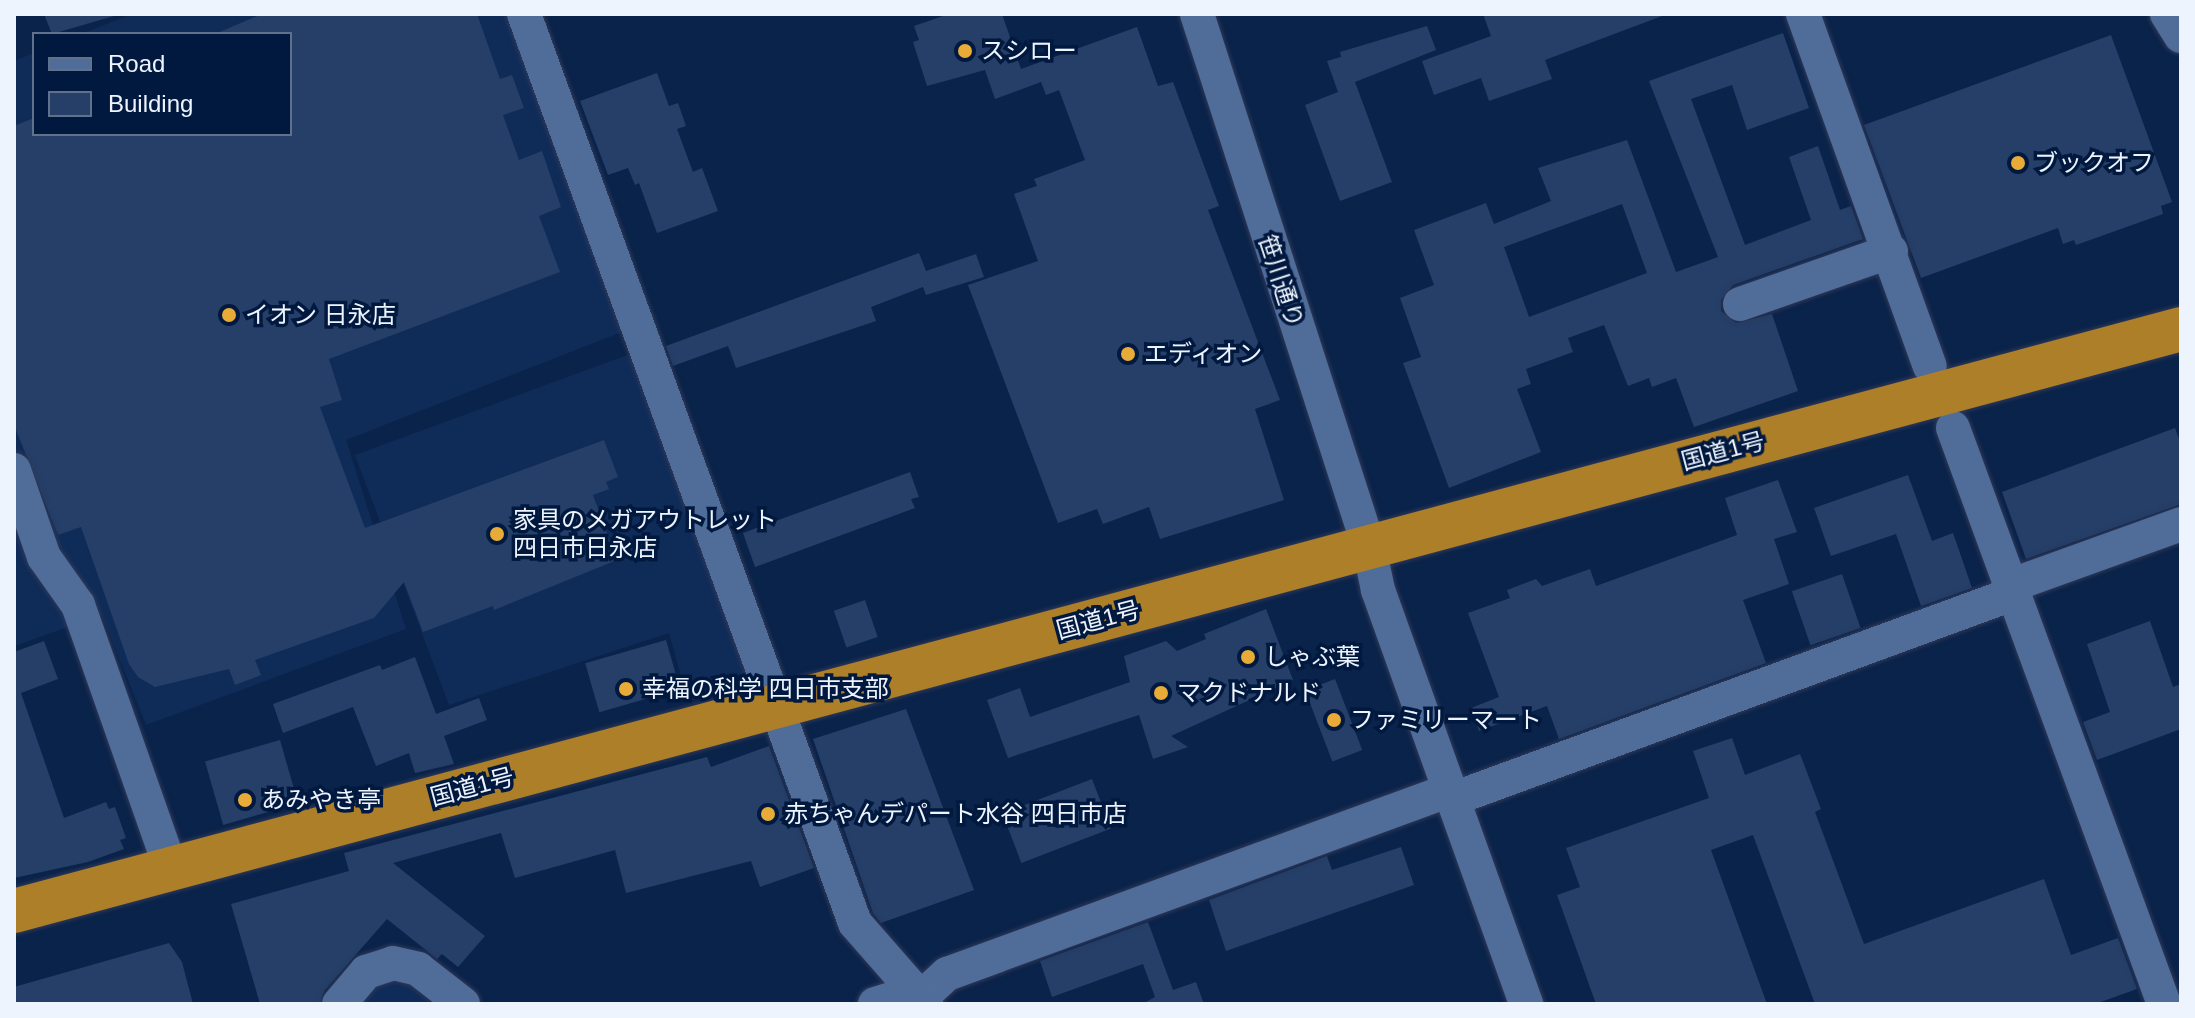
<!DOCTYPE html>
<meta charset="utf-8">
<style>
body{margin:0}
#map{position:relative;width:2195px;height:1018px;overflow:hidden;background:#0a234a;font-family:Arial,"Noto Sans JP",sans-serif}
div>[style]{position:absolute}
.built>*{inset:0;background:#0f2c59}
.building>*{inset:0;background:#253f68;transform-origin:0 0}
.roads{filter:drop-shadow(0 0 2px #2f3958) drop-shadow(0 0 2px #2f3958)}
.minor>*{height:34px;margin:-17px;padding:0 17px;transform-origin:17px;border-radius:17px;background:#506d9a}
.highway>*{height:44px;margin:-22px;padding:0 22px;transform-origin:22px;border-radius:22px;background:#ad7f29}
.dots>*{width:22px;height:22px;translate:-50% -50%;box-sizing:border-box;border:4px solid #02193f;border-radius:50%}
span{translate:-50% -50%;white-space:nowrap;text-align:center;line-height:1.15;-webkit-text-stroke:7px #02193f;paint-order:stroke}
.poi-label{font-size:24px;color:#edf4fe}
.left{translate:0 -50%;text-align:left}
.street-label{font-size:24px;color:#edf4fe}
.frame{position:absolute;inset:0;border:16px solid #edf4fe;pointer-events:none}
.legend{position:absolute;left:32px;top:32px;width:260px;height:104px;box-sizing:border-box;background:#02193f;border:2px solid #60718b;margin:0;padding:10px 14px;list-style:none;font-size:24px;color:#edf4fe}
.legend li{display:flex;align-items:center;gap:16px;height:40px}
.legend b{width:40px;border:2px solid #60718b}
</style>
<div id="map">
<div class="built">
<i style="clip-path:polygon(132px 14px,515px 14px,627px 330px,346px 440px,406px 629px,146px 725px,102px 615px,14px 646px,14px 61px,34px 53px,34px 134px,290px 134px,290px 34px,82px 34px)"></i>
<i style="clip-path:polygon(633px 353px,750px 678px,741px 689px,688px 701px,669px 633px,449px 705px,355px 455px)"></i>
<i style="clip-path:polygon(389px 971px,452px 1004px,349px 1004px)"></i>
</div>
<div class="building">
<i style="clip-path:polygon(44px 14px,113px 14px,114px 16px,52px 34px)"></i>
<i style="clip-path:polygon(262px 14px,477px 14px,500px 79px,512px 75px,524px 108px,503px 115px,519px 160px,542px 151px,561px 207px,539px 216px,560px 272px,329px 359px,342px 400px,320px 407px,365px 528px,604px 440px,618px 477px,606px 482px,609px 489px,593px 495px,617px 560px,494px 610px,493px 606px,423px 632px,404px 582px,374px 618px,255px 660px,261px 675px,235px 685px,229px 669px,155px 687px,138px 677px,129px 664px,81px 527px,58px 535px,14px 425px,14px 126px,34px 118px,34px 134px,290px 134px,290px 34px,215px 34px)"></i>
<i style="clip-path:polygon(949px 14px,1002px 14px,1021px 69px,1137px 27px,1158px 86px,1173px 82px,1219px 206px,1208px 210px,1280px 400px,1255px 409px,1284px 500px,1160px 539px,1149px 507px,1103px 524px,1097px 509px,1058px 523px,968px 285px,1038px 261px,1014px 194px,1037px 186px,1034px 179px,1085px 160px,1059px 90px,1046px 95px,1041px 82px,995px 99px,985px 70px,927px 86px,913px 42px,919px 40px,914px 26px)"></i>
<i style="clip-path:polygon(1483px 14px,1662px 14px,1662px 16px,1545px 60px,1552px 79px,1489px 101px,1481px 78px,1434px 95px,1422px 61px,1491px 36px)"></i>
<i style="clip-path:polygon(1427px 26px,1436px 50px,1355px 82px,1392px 182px,1340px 201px,1305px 105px,1338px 92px,1327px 61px,1341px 57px,1340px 52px)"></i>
<i style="clip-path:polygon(evenodd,1783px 33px,1809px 108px,1747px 130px,1732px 85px,1691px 99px,1745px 245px,1811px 220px,1789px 157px,1818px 146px,1840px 210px,1851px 206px,1863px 239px,1733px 285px,1721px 300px,1721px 311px,1736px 323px,1772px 314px,1798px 391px,1694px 427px,1676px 378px,1652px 387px,1649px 378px,1628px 386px,1604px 325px,1568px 338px,1573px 352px,1526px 369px,1531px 384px,1517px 389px,1541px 452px,1449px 488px,1403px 363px,1421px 357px,1400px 298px,1434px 285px,1414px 230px,1486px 203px,1494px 224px,1551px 201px,1538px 168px,1627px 140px,1676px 272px,1718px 257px,1649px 81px,1783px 33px,1622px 204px,1647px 273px,1529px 317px,1504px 247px,1622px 204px)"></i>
<i style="clip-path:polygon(2111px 35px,2172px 202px,2161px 206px,2163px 214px,2076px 245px,2074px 240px,2063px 244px,2058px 228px,1921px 278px,1864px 125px)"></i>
<i style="clip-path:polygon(657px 73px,669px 106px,678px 103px,686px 126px,677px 129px,693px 172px,702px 168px,718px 211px,657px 233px,639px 183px,635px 185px,628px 168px,608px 175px,580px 101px)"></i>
<i style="clip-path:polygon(919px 253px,926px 271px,976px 254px,984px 277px,926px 295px,923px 287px,871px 307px,876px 321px,736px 368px,728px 346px,673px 366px,666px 346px)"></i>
<i style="clip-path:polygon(2175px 428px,2181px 444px,2181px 504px,2026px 559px,2002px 492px)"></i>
<i style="clip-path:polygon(910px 472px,919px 497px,911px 499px,915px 508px,755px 567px,743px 533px)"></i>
<i style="clip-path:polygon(1908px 475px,1932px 541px,1953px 533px,1972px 588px,1921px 606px,1896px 534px,1831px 556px,1814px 508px)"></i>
<i style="clip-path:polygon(1778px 480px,1797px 532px,1774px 539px,1789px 584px,1743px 600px,1766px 663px,1559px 739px,1547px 706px,1479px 731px,1471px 708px,1499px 697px,1468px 613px,1510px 598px,1507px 590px,1536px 579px,1542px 586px,1590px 569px,1596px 586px,1737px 535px,1725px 498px)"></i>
<i style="left:1842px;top:574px;width:57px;height:53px;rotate:71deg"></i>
<i style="left:865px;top:600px;width:39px;height:33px;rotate:71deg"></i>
<i style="clip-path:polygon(1266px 609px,1293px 680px,1171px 736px,1188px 747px,1153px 759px,1139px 715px,1008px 758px,987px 700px,1020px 688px,1030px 717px,1130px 682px,1124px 656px,1166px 641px,1177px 651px,1206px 639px,1204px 634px)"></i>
<i style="clip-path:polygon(2150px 621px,2173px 687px,2181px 684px,2181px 729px,2097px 760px,2083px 722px,2110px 712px,2087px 644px)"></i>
<i style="left:666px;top:640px;width:51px;height:84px;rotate:74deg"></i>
<i style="clip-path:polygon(44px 641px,58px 679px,21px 693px,64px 818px,106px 802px,109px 809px,115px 807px,126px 838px,120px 840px,124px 849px,88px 862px,14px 878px,14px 652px)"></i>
<i style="clip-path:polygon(415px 657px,436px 714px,479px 698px,487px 720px,444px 736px,454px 764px,415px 773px,409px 753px,376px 766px,353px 707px,283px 733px,273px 704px,380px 665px,382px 670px)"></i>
<i style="left:1335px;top:679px;width:76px;height:32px;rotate:69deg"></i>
<i style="clip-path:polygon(906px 709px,974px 890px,881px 923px,873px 913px,813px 739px)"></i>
<i style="clip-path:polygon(1732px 738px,1745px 775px,1800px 754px,1821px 809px,1815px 812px,1864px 944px,2044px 879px,2071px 955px,2118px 938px,2137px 989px,2095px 1004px,1815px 1004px,1753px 835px,1711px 850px,1767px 1004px,1596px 1004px,1557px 895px,1580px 887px,1566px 848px,1709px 798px,1693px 751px)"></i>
<i style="left:280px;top:740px;width:66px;height:78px;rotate:74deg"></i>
<i style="clip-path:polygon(769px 746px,814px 868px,760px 887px,751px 861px,626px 893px,615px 850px,515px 878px,501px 833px,393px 863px,485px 936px,458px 967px,442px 954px,437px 959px,387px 919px,324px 991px,320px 1004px,260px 1004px,231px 904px,349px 871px,344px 853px,707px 757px,711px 767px)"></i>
<i style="left:1092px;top:779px;width:53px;height:96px;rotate:69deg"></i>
<i style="clip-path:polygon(1401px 847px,1414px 885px,1226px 951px,1209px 900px,1327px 856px,1332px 870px)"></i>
<i style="clip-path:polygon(1148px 922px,1173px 990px,1196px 982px,1204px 1004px,1142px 1004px,1155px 997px,1143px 964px,1052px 997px,1040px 961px)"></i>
<i style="clip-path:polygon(169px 943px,182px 962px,193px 1004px,14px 1004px,14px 987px)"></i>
</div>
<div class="roads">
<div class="minor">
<i style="left:524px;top:14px;width:967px;rotate:69.99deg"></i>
<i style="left:855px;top:923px;width:108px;rotate:48.8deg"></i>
<i style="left:1197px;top:14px;width:560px;rotate:72.12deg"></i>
<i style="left:1369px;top:547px;width:44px;rotate:78.2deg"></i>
<i style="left:1378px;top:590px;width:440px;rotate:70.3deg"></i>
<i style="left:1803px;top:14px;width:374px;rotate:70.2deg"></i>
<i style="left:2167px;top:14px;width:26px;rotate:58deg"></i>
<i style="left:1740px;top:304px;width:160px;rotate:-19.3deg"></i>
<i style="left:1953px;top:428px;width:613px;rotate:69.88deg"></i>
<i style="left:14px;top:470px;width:92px;rotate:71deg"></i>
<i style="left:44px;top:557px;width:59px;rotate:54.7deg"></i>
<i style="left:78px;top:605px;width:277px;rotate:70.6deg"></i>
<i style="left:2012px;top:585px;width:180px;rotate:-19.8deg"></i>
<i style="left:1453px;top:799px;width:599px;rotate:-20.13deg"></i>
<i style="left:922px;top:997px;width:34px;rotate:-43deg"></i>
<i style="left:947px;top:974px;width:536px;rotate:-20.09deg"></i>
<i style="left:339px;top:1004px;width:42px;rotate:-49.8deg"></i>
<i style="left:366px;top:972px;width:28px;rotate:-18deg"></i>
<i style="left:393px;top:963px;width:26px;rotate:13deg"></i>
<i style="left:418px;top:969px;width:57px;rotate:37.9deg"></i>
<i style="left:875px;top:1004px;width:44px;rotate:-17.2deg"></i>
</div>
<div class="highway">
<i style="left:14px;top:911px;width:2244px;rotate:-15.03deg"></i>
</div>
</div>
<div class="dots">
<i style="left:965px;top:51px;background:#e8ab37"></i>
<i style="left:2018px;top:163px;background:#e8ab37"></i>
<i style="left:229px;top:315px;background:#e8ab37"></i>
<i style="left:1128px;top:354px;background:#e8ab37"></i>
<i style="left:497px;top:534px;background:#e8ab37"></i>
<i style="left:1248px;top:657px;background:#e8ab37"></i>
<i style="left:626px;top:689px;background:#e8ab37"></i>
<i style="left:1161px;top:693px;background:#e8ab37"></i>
<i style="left:1334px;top:720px;background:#e8ab37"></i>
<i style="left:245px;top:800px;background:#e8ab37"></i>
<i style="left:768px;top:814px;background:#e8ab37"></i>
</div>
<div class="poi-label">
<span class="left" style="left:981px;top:51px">スシロー</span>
<span class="left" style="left:2034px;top:163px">ブックオフ</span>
<span class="left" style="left:245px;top:315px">イオン 日永店</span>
<span class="left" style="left:1144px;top:354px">エディオン</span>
<span class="left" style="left:513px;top:534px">家具のメガアウトレット<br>四日市日永店</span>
<span class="left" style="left:1264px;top:657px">しゃぶ葉</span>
<span class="left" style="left:642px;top:689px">幸福の科学 四日市支部</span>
<span class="left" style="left:1177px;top:693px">マクドナルド</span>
<span class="left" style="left:1350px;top:720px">ファミリーマート</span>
<span class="left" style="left:261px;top:800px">あみやき亭</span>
<span class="left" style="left:784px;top:814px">赤ちゃんデパート水谷 四日市店</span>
</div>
<div class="street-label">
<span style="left:1281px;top:281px;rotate:72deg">笹川通り</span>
<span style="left:1723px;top:451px;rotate:-15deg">国道1号</span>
<span style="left:1098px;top:620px;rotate:-15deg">国道1号</span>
<span style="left:472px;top:787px;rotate:-15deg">国道1号</span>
</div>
<div class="frame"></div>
<ul class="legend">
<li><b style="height:10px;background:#506d9a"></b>Road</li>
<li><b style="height:22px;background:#253f68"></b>Building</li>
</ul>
</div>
